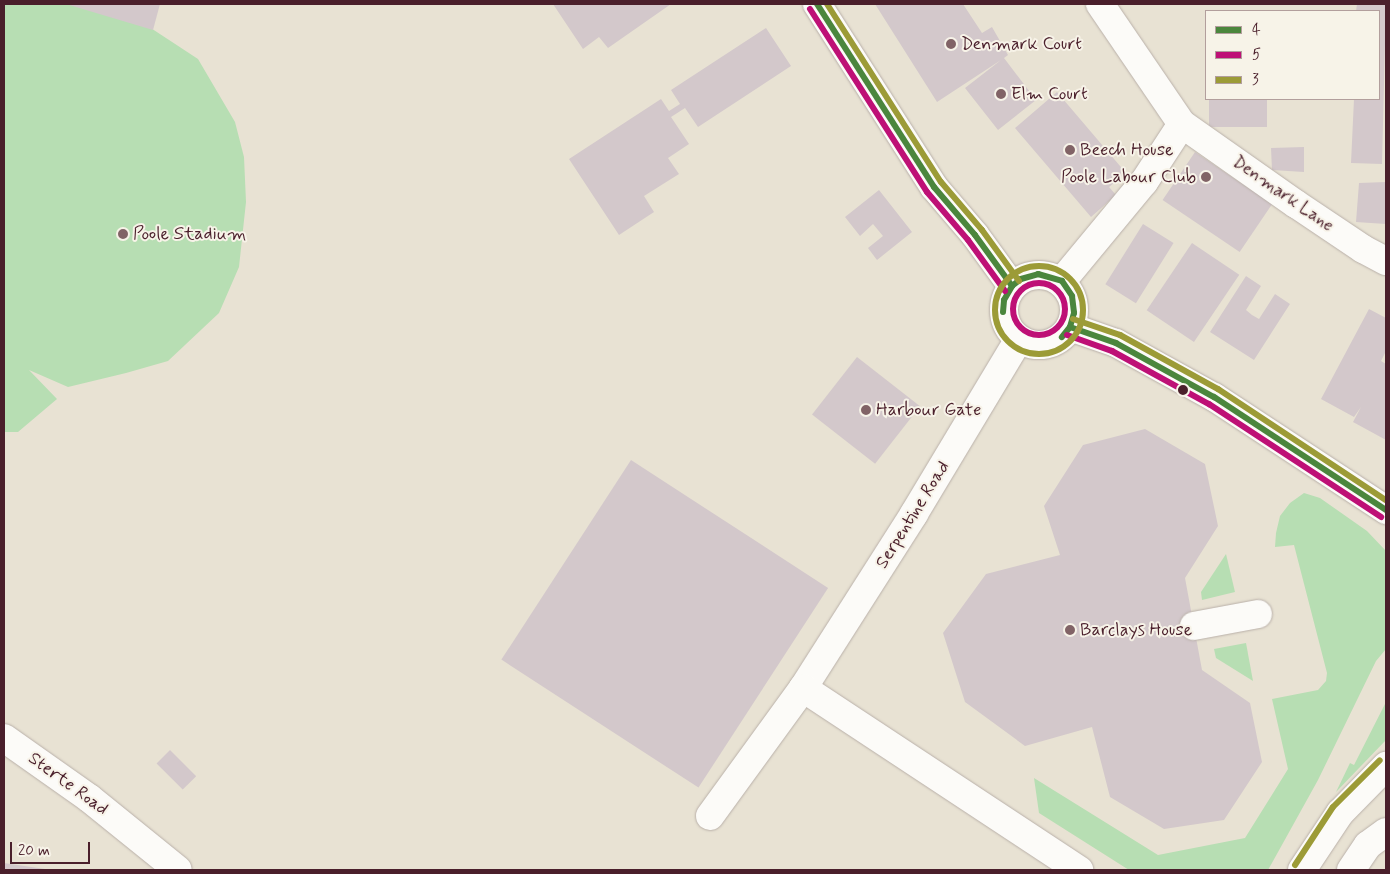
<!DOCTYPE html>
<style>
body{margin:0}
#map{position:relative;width:1390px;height:874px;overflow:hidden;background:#e8e2d3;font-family:Mynerve,sans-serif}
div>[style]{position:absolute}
.green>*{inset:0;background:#b7deb3}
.building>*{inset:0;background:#d3c8cb;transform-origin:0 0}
.roads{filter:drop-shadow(0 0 1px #b9b0a9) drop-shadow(0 0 1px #b9b0a9)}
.street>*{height:28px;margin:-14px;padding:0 14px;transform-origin:14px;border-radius:14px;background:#fcfbf8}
.secondary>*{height:28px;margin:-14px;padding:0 14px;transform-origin:14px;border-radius:14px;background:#fcfbf8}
.secondary>.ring{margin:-14px;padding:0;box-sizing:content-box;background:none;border:28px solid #fcfbf8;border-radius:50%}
.primary>*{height:28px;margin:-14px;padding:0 14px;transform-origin:14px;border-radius:14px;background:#fcfbf8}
.bus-1>*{height:6px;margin:-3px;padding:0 3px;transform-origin:3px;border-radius:3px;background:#4b863d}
.bus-2>*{height:6px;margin:-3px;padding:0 3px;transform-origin:3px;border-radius:3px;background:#be1076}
.bus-2>.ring{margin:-3px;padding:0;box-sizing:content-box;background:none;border:6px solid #be1076;border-radius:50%}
.bus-3>*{height:6px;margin:-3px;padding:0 3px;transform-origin:3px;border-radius:3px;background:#9c9b37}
.bus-3>.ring{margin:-3px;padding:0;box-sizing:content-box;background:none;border:6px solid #9c9b37;border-radius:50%}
.dots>*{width:14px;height:14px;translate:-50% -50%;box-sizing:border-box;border:2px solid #f7f3e8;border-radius:50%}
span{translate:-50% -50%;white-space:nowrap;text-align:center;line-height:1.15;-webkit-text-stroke:4px #f7f3e8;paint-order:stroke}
.poi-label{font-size:18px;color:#4a1f2b}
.left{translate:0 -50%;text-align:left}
.right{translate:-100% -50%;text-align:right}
.street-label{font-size:18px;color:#4a1f2b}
.frame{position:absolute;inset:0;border:5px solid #4a1f2b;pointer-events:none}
.legend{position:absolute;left:1205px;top:10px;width:175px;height:90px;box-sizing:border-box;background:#f7f3e8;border:1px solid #b29e9c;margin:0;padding:6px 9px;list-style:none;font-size:15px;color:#4a1f2b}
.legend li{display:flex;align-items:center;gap:10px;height:25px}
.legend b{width:25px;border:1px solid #b29e9c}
.scale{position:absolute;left:10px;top:842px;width:80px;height:22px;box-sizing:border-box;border:2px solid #4a1f2b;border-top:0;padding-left:6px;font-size:15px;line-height:18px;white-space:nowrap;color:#4a1f2b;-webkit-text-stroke:4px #f7f3e8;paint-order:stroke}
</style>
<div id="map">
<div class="green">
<i style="clip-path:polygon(4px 4px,132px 4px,134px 17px,198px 59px,235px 122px,244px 157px,246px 202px,239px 267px,219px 313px,168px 361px,126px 373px,68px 387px,29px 370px,57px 399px,18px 432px,4px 432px)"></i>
<i style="clip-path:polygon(1304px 493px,1320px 498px,1367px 531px,1386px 551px,1386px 649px,1376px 661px,1318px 780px,1268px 870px,1129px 870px,1039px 813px,1034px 778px,1158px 855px,1245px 838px,1288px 769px,1272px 699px,1318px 690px,1326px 681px,1327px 673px,1294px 545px,1275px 547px,1276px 533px,1280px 516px,1290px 503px)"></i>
<i style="clip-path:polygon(1226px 554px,1235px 592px,1202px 600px,1201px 592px)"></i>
<i style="clip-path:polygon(1246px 643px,1253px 681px,1216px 658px,1214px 649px)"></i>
<i style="clip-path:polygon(1386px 702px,1386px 740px,1336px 792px,1350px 763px,1354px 765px)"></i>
</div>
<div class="building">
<i style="clip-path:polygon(66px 4px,160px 4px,153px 30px)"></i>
<i style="clip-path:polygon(553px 4px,671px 4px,608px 48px,599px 37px,583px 49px)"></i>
<i style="clip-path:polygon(875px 4px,963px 4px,982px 33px,992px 27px,1008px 55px,1004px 58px,1036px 100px,998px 130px,965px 88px,1001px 60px,937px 102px)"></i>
<i style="clip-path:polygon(1357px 4px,1386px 4px,1382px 164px,1351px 163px,1354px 99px,1379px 99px,1379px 11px,1356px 11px)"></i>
<i style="clip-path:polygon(766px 28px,791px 66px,698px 127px,685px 108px,671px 117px,689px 144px,668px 158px,679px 174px,644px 196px,654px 212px,619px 235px,569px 159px,661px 99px,669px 111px,680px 104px,671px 90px)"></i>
<i style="clip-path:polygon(1057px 92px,1126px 173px,1109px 187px,1116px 195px,1091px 217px,1015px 128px)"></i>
<i style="left:1209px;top:99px;width:58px;height:28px"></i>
<i style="clip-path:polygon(1304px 147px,1304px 172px,1272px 170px,1271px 148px)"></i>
<i style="left:1195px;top:152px;width:93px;height:58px;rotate:34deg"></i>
<i style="clip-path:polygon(1386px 182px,1386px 224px,1356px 222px,1359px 183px)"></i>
<i style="clip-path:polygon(879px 190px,912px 232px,877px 260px,868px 248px,883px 236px,873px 224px,860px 236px,845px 217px)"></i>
<i style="left:1143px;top:224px;width:36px;height:71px;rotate:32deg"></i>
<i style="left:1192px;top:243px;width:57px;height:81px;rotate:34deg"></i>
<i style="clip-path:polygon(1246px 276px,1261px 286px,1246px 310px,1252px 315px,1259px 319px,1275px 294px,1290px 304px,1254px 360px,1210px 332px)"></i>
<i style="clip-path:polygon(1369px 309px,1386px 318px,1386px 351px,1381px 361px,1386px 364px,1386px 440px,1353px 422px,1361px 407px,1354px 417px,1321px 399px)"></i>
<i style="left:857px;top:357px;width:80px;height:73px;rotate:38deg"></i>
<i style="clip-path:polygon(1145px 429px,1205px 464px,1218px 526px,1185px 578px,1202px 670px,1250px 703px,1262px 762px,1224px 820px,1164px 829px,1110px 797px,1092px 727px,1025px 746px,965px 702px,943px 633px,986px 574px,1060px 555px,1044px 506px,1083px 445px)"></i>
<i style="left:631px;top:460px;width:235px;height:238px;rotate:33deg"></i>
<i style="left:170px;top:750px;width:37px;height:19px;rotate:45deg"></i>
<i style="clip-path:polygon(4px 863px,45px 869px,44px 870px,4px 870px)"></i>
</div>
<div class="roads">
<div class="street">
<i style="left:1100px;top:4px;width:145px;rotate:55.7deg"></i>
<i style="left:1182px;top:124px;width:139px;rotate:35.1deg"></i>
<i style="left:1296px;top:204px;width:81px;rotate:33.9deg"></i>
<i style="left:1363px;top:249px;width:26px;rotate:28deg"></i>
<i style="left:1062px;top:281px;width:129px;rotate:-50.4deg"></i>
<i style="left:1144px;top:182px;width:69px;rotate:-56.8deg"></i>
<i style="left:1019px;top:339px;width:204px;rotate:121deg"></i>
<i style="left:914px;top:514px;width:206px;rotate:122.5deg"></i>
<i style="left:803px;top:688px;width:331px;rotate:33.4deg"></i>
<i style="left:1194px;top:626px;width:65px;rotate:-10.6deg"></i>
<i style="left:710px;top:816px;width:158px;rotate:-54deg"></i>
</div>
<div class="secondary">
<i style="left:817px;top:4px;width:217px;rotate:57.4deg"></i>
<i style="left:934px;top:187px;width:63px;rotate:49.5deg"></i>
<i style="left:975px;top:235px;width:63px;rotate:54deg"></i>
<i class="ring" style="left:1004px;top:275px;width:42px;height:42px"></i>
<i style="left:1070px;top:327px;width:49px;rotate:19.2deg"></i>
<i style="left:1116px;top:343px;width:112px;rotate:28.9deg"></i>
<i style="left:1214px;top:397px;width:206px;rotate:33.3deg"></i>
<i style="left:4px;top:738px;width:104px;rotate:35.2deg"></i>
<i style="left:89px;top:798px;width:114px;rotate:39deg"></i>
</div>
<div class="primary">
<i style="left:1302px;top:870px;width:69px;rotate:-56.3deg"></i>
<i style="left:1340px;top:813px;width:66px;rotate:-45.6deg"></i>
<i style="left:1351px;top:870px;width:30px;rotate:-56deg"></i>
<i style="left:1368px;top:845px;width:22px;rotate:-36deg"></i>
</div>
</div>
<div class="bus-1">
<i style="left:817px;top:4px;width:217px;rotate:57.4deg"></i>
<i style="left:934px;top:187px;width:63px;rotate:49.5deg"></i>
<i style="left:975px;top:235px;width:63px;rotate:54deg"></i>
<i style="left:1003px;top:312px;width:12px;rotate:-85deg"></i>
<i style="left:1004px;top:300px;width:16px;rotate:-60deg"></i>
<i style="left:1012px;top:286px;width:11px;rotate:-38deg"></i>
<i style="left:1021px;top:279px;width:18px;rotate:-16deg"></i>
<i style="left:1038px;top:274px;width:25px;rotate:16deg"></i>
<i style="left:1062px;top:281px;width:18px;rotate:56deg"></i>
<i style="left:1072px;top:296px;width:17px;rotate:83deg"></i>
<i style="left:1074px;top:313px;width:15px;rotate:106deg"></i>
<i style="left:1070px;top:327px;width:13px;rotate:129deg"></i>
<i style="left:1070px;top:327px;width:49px;rotate:19.2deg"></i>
<i style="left:1116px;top:343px;width:112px;rotate:28.9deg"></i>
<i style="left:1214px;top:397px;width:206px;rotate:33.3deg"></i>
</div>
<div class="bus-2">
<i style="left:810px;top:9px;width:217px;rotate:57.4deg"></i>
<i style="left:927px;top:192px;width:63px;rotate:49.5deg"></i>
<i style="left:968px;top:240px;width:63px;rotate:54deg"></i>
<i class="ring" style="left:1013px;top:283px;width:46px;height:46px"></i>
<i style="left:1067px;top:335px;width:48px;rotate:19.6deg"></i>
<i style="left:1112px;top:351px;width:111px;rotate:28.7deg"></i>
<i style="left:1209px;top:404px;width:206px;rotate:33.3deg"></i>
</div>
<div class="bus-3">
<i style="left:827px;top:4px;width:211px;rotate:57.4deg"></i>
<i style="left:941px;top:182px;width:63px;rotate:49.5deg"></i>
<i style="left:982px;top:230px;width:63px;rotate:54deg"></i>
<i class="ring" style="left:995px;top:266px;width:82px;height:82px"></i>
<i style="left:1073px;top:319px;width:50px;rotate:18.8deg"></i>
<i style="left:1120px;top:335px;width:112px;rotate:28.9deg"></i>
<i style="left:1218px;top:389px;width:201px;rotate:33.5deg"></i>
<i style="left:1295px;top:865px;width:69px;rotate:-56.8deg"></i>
<i style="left:1333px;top:807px;width:66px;rotate:-45deg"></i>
</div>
<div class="dots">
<i style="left:951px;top:44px;background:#816366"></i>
<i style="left:1001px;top:94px;background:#816366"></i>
<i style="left:1070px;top:150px;background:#816366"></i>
<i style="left:1206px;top:177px;background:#816366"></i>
<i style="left:123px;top:234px;background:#816366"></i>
<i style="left:1183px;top:390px;background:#4a1f2b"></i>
<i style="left:866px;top:410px;background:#816366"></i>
<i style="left:1070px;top:630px;background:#816366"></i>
</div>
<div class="poi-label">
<span class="left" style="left:961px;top:44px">Denmark Court</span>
<span class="left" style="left:1011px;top:94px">Elm Court</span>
<span class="left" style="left:1080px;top:150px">Beech House</span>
<span class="right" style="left:1196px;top:177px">Poole Labour Club</span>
<span class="left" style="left:133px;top:234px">Poole Stadium</span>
<span class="left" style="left:876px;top:410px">Harbour Gate</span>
<span class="left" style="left:1080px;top:630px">Barclays House</span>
</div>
<div class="street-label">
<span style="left:1283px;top:194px;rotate:35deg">Denmark Lane</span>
<span style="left:913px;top:515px;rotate:-58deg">Serpentine Road</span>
<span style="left:68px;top:784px;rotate:36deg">Sterte Road</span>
</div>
<div class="frame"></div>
<ul class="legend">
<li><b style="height:6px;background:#4b863d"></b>4</li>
<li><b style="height:6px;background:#be1076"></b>5</li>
<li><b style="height:6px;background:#9c9b37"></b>3</li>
</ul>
<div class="scale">20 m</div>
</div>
